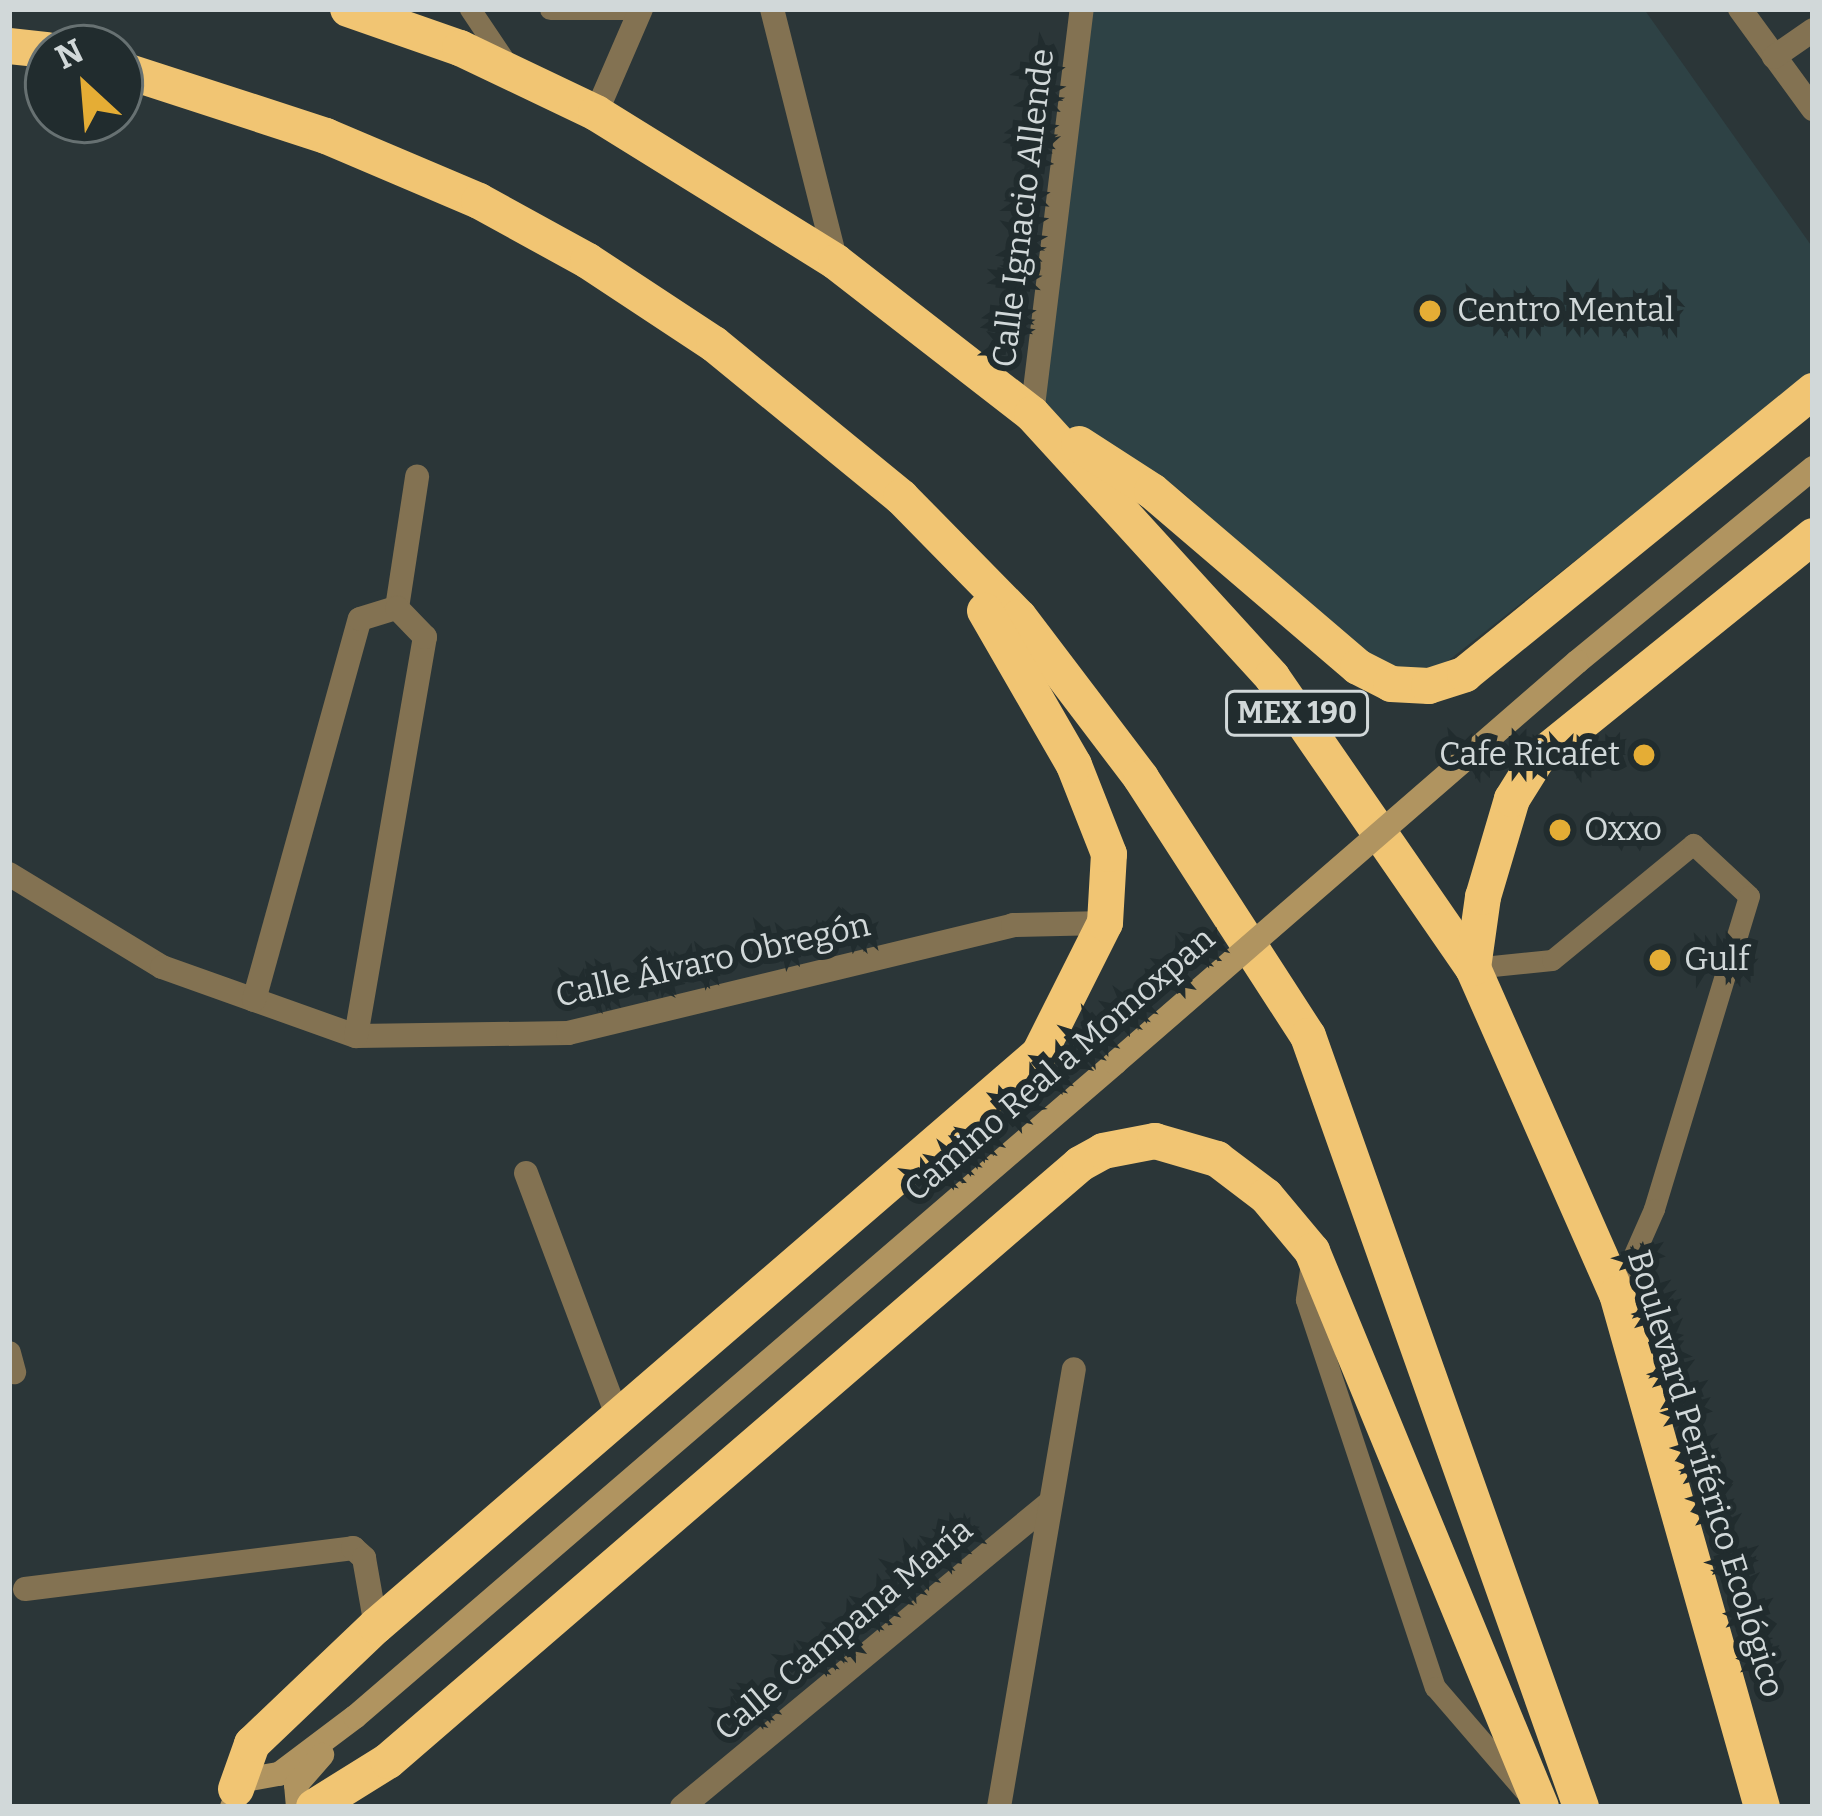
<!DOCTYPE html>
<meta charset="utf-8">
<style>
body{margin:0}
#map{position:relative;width:1822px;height:1816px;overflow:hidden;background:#2b3638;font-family:Bitter,serif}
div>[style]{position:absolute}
.built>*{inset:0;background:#2e4245}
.lane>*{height:21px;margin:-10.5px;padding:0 10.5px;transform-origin:10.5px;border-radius:10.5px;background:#837252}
.street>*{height:24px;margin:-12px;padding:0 12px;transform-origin:12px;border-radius:12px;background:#837252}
.secondary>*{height:24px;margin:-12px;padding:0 12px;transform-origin:12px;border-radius:12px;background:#b09460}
.highway>*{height:36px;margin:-18px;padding:0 18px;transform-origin:18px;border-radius:18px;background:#f1c573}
.secondary-bridge>*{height:24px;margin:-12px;padding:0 12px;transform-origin:12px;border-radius:12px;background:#b09460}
.dots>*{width:33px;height:33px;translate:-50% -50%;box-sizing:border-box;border:6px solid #212c2e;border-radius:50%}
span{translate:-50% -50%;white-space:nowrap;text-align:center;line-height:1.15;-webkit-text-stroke:12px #212c2e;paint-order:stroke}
.shield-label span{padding:3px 9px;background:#212c2e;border:3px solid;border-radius:9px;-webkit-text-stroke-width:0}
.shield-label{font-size:30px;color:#d1d8d9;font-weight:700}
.street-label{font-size:33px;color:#d1d8d9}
.poi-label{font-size:33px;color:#d1d8d9}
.left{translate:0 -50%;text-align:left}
.right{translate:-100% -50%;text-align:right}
.frame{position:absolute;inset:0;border:12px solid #d1d8d9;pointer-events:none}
.north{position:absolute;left:24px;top:24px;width:120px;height:120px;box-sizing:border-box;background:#212c2e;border:3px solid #677172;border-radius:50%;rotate:334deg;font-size:33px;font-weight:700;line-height:48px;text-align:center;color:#d1d8d9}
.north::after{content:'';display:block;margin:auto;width:42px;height:54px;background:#e5ad35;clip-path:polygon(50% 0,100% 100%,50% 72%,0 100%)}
</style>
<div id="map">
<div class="built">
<i style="clip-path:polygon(1088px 9px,1644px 9px,1813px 248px,1813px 373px,1444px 664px,1403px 672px,1362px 653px,1182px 492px,1032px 414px)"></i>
</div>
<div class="lane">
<i style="left:470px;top:9px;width:66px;rotate:56.1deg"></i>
<i style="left:550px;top:9px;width:78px"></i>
<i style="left:1473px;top:968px;width:79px;rotate:-5.8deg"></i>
<i style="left:1552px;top:960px;width:183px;rotate:-39.4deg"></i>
<i style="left:1693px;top:844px;width:76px;rotate:42.9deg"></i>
<i style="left:1749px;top:896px;width:327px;rotate:106.9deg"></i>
<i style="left:1654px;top:1209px;width:92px;rotate:113.8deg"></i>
<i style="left:1311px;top:1263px;width:37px;rotate:98deg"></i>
<i style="left:1306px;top:1300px;width:408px;rotate:71.6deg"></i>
<i style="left:1435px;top:1687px;width:136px;rotate:49.2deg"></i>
</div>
<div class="street">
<i style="left:772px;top:9px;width:261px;rotate:75.8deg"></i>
<i style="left:1740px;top:9px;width:124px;rotate:53.9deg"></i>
<i style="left:1774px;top:57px;width:47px;rotate:-34.7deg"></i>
<i style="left:596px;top:113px;width:113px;rotate:-66.6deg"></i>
<i style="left:1032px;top:414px;width:408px;rotate:-83deg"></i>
<i style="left:397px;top:608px;width:133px;rotate:-81.3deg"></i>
<i style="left:9px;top:874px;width:179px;rotate:31.3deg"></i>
<i style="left:162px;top:967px;width:206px;rotate:19.6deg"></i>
<i style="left:356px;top:1036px;width:212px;rotate:-0.8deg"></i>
<i style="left:568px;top:1033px;width:458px;rotate:-13.6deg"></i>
<i style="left:1013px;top:925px;width:92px;rotate:-1.2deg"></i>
<i style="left:254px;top:1000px;width:395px;rotate:-74.5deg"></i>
<i style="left:360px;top:619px;width:39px;rotate:-17deg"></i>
<i style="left:356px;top:1036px;width:405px;rotate:-80.2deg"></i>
<i style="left:425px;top:637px;width:40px;rotate:-134deg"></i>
<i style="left:526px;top:1173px;width:256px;rotate:69.4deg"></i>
<i style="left:9px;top:1353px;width:20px;rotate:75deg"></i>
<i style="left:25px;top:1589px;width:331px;rotate:-7.1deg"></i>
<i style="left:353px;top:1548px;width:15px;rotate:42deg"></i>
<i style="left:364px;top:1558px;width:69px;rotate:80deg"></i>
<i style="left:682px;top:1807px;width:477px;rotate:-39.6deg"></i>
<i style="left:999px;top:1807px;width:444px;rotate:-80.3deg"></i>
</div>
<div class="secondary">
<i style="left:1577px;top:662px;width:306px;rotate:-39.4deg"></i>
<i style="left:232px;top:1807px;width:30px;rotate:-66deg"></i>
<i style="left:244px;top:1780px;width:36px;rotate:-10deg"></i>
<i style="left:279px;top:1774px;width:95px;rotate:-36.9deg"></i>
<i style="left:355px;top:1717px;width:1003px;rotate:-40.71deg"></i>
<i style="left:298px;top:1807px;width:22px;rotate:-95deg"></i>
<i style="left:296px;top:1785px;width:40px;rotate:-49deg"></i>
</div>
<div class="highway">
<i style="left:348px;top:9px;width:119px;rotate:19.2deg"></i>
<i style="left:460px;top:48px;width:151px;rotate:25.5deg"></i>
<i style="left:596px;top:113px;width:282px;rotate:31.8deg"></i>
<i style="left:836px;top:262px;width:248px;rotate:37.8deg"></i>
<i style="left:1032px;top:414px;width:356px;rotate:47.6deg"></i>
<i style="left:1272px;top:677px;width:354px;rotate:55.4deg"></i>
<i style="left:1473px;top:968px;width:356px;rotate:66.2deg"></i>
<i style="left:1617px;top:1294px;width:533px;rotate:74.22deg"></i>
<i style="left:9px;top:46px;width:39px;rotate:6deg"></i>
<i style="left:120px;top:69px;width:217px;rotate:18deg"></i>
<i style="left:326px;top:136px;width:166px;rotate:23deg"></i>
<i style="left:479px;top:201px;width:124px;rotate:28.8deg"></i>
<i style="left:588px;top:261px;width:151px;rotate:33.4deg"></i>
<i style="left:714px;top:344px;width:242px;rotate:39.3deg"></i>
<i style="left:901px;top:497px;width:168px;rotate:45.5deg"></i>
<i style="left:1019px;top:617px;width:202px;rotate:52.8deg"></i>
<i style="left:1141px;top:778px;width:307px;rotate:57.1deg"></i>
<i style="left:1308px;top:1036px;width:818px;rotate:70.5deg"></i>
<i style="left:1079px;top:444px;width:87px;rotate:32.8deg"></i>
<i style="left:1152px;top:491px;width:271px;rotate:40.5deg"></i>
<i style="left:1358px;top:667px;width:37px;rotate:27deg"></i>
<i style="left:1391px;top:684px;width:38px;rotate:3deg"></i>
<i style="left:1429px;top:686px;width:38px;rotate:-18deg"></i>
<i style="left:1465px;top:674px;width:449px;rotate:-39.1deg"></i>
<i style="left:1473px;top:968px;width:72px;rotate:-82deg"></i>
<i style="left:1483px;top:897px;width:102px;rotate:-73.5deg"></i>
<i style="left:1512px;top:799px;width:47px;rotate:-58deg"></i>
<i style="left:1537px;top:759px;width:355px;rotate:-38.9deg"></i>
<i style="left:236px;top:1789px;width:48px;rotate:-70.4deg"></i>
<i style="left:252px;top:1744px;width:171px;rotate:-43.6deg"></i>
<i style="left:376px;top:1626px;width:876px;rotate:-40.79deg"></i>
<i style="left:1039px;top:1054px;width:147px;rotate:-63.3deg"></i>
<i style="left:1105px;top:923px;width:69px;rotate:-86.7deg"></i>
<i style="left:1109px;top:854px;width:96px;rotate:-111.5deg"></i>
<i style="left:1074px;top:765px;width:178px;rotate:-120deg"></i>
<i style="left:314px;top:1807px;width:87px;rotate:-31.9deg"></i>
<i style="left:388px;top:1761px;width:914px;rotate:-40.78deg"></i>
<i style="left:1080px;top:1164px;width:26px;rotate:-29deg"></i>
<i style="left:1103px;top:1151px;width:53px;rotate:-10.9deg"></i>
<i style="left:1155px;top:1141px;width:65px;rotate:16.2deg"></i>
<i style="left:1217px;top:1159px;width:61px;rotate:37.1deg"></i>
<i style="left:1266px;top:1196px;width:72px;rotate:50.1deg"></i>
<i style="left:1312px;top:1251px;width:601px;rotate:67.61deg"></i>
</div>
<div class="secondary-bridge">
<i style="left:1115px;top:1063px;width:612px;rotate:-40.96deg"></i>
</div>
<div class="dots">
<i style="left:1430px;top:311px;background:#e5ad35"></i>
<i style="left:1644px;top:755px;background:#e5ad35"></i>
<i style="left:1560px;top:830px;background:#e5ad35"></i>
<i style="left:1660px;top:960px;background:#e5ad35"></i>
</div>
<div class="shield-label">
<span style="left:1297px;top:713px">MEX 190</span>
</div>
<div class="street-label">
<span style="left:1024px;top:208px;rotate:-83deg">Calle Ignacio Allende</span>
<span style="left:713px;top:961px;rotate:-13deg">Calle Álvaro Obregón</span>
<span style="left:1060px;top:1065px;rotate:-41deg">Camino Real a Momoxpan</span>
<span style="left:1705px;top:1474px;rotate:73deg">Boulevard Periférico Ecológico</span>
<span style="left:844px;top:1630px;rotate:-40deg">Calle Campana María</span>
</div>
<div class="poi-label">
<span class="left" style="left:1457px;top:311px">Centro Mental</span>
<span class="right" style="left:1620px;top:755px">Cafe Ricafet</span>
<span class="left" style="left:1584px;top:830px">Oxxo</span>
<span class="left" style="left:1684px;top:960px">Gulf</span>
</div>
<div class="frame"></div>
<div class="north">N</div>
</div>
